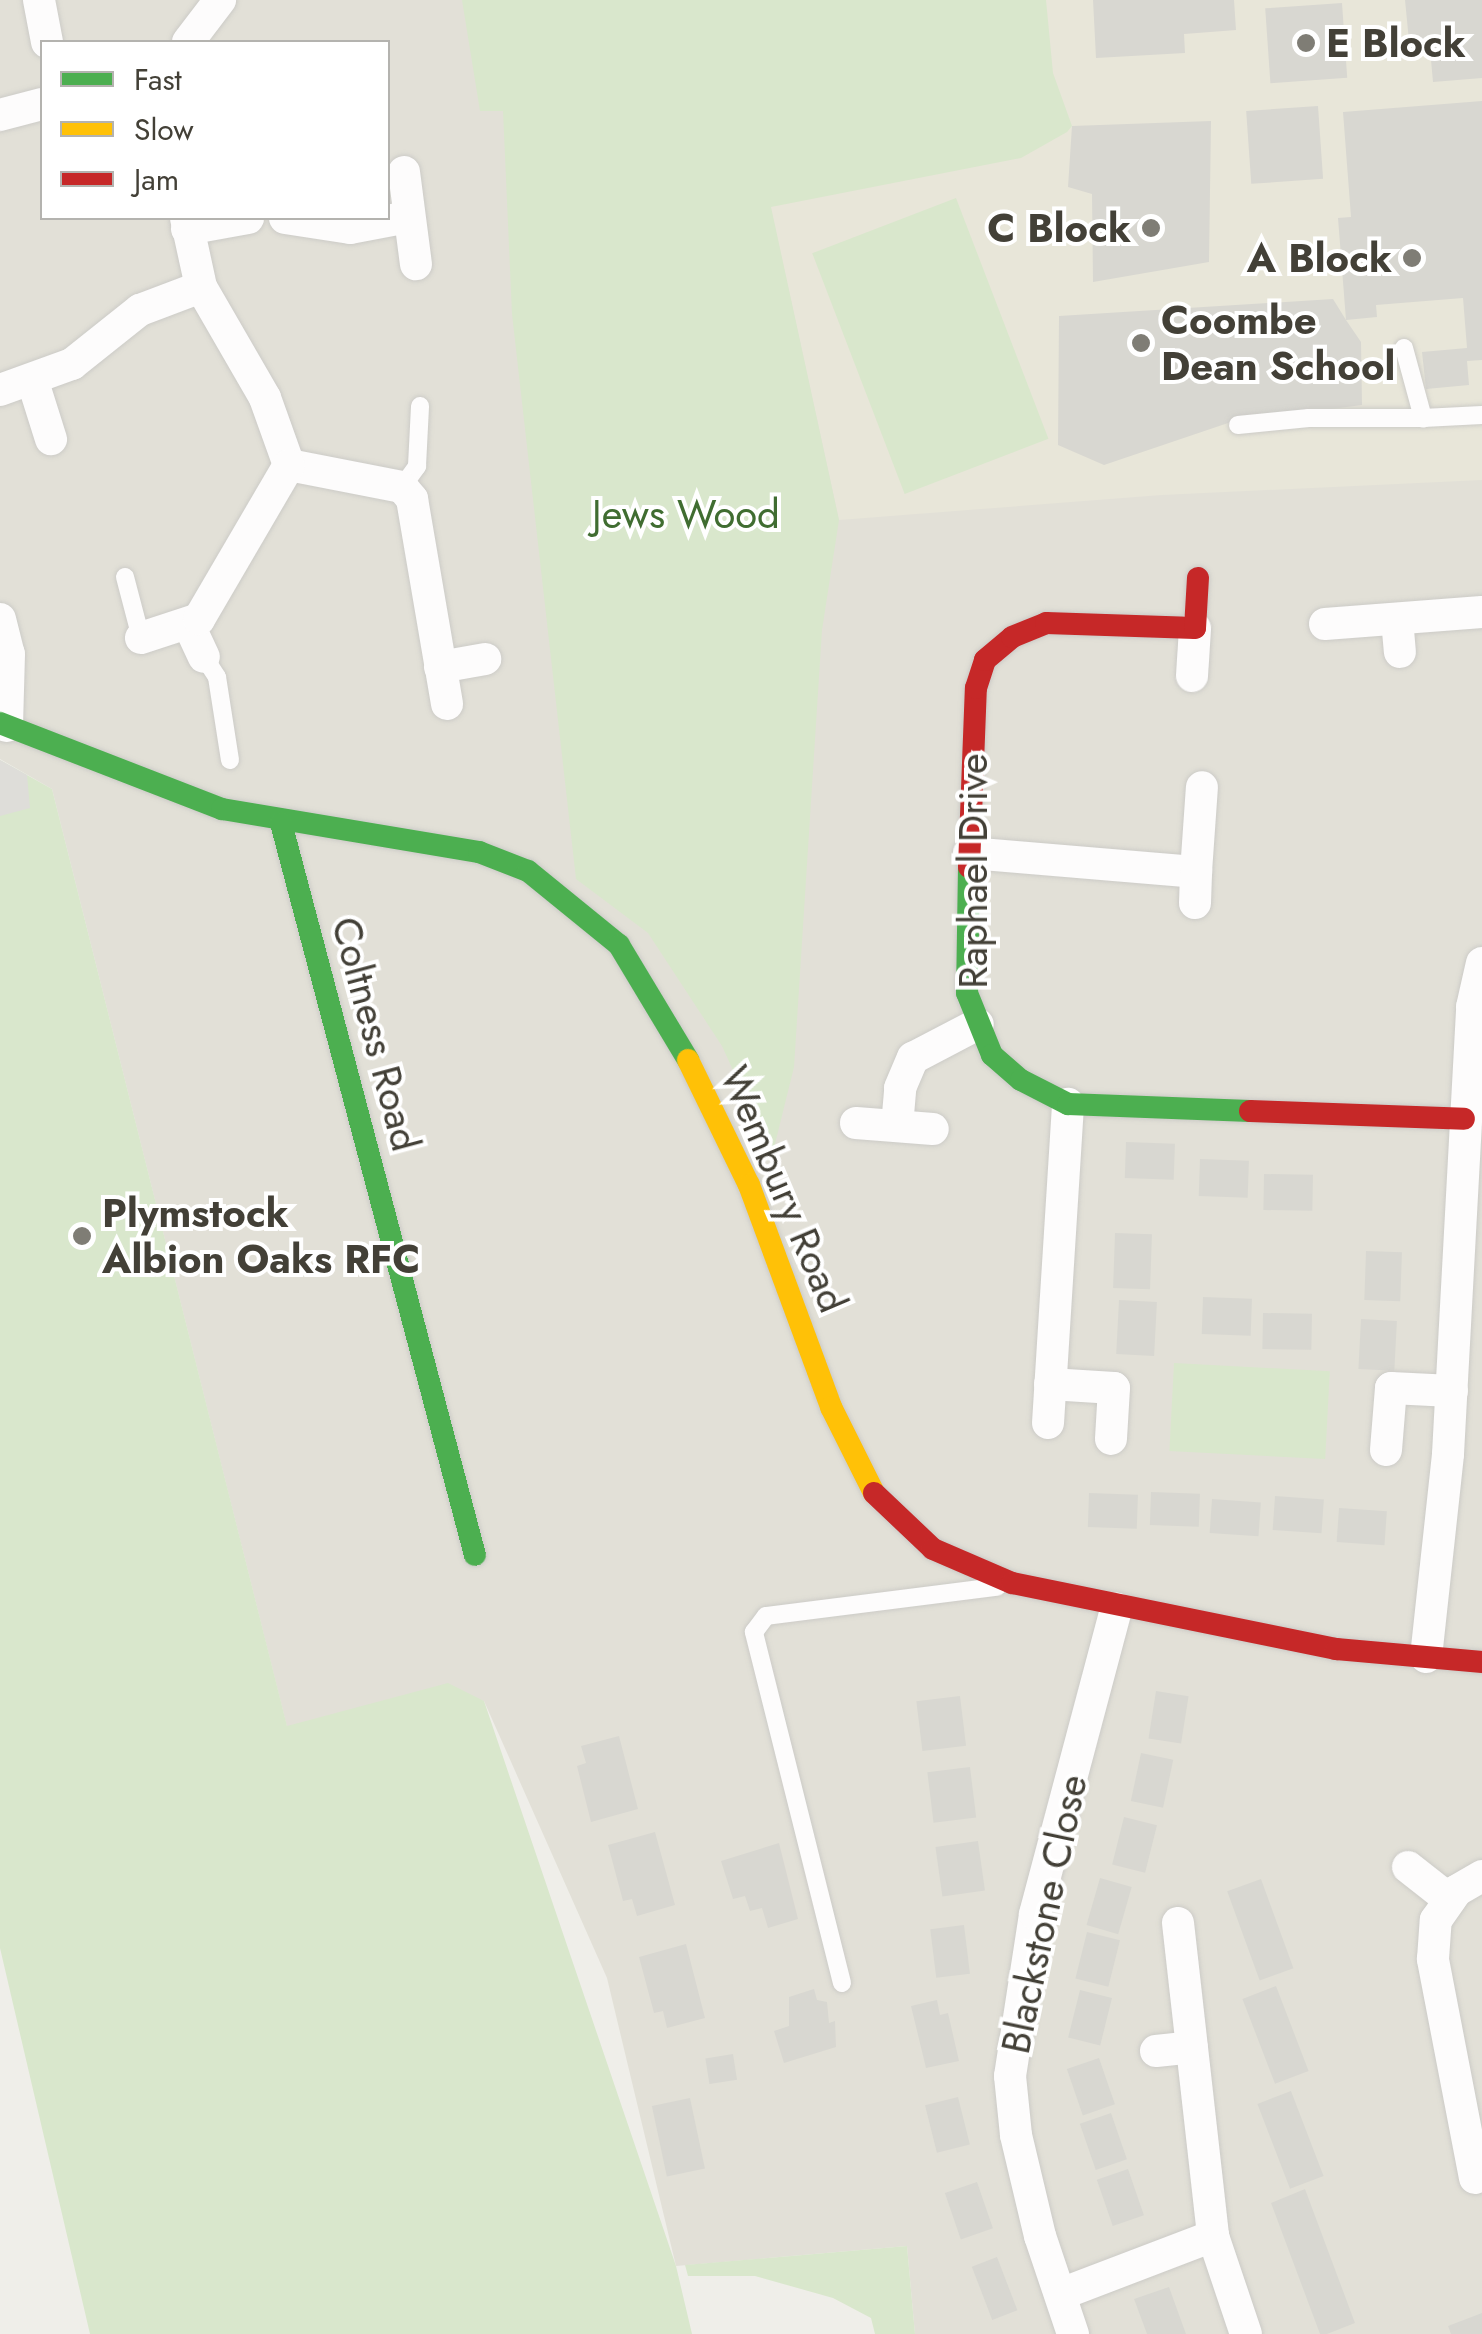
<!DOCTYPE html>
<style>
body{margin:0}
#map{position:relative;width:1482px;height:2334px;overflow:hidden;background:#efeee9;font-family:Jost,sans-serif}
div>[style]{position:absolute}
.residential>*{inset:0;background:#e2e0d7}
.education>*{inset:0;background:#e8e6d9}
.green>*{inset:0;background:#d9e7cc;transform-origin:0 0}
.parking>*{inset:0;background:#deddd9}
.building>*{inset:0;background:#d8d7d1;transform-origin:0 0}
.roads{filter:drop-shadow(0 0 2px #cccbc7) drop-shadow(0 0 2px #cccbc7)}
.lane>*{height:18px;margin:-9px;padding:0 9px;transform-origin:9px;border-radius:9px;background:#fdfcfc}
.street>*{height:32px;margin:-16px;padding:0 16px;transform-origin:16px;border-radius:16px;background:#fdfcfc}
.fast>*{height:22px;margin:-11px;padding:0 11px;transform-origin:11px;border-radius:11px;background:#4caf50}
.slow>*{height:22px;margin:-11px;padding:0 11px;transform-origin:11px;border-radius:11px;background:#ffc107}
.jam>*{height:22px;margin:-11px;padding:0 11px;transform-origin:11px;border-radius:11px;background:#c62828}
.dots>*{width:28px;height:28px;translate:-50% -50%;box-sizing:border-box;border:5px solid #fff;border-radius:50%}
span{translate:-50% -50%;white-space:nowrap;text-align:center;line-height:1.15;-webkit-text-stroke:8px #fff;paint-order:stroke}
.poi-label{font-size:40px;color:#434037;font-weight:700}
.left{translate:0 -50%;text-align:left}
.right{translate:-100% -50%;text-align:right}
.park-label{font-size:40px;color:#406d31}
.street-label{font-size:40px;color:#434037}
.legend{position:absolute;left:40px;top:40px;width:350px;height:180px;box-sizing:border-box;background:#fff;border:2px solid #b4b3af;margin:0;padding:12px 18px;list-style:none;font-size:30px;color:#434037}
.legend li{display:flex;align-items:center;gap:20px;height:50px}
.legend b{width:50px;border:2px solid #b4b3af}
</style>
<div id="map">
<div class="residential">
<i style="clip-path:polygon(evenodd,0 0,1482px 0,1482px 2334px,915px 2334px,907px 2246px,676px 2266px,607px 1978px,484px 1701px,448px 1696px,287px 1727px,52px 789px,0 759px,0 0,42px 42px,388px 42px,388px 218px,42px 218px,42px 42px)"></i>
</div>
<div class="education">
<i style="clip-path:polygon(748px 0,1482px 0,1482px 480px,1162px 495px,839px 520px,764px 177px)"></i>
</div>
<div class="green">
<i style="clip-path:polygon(462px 0,1046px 0,1053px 73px,1072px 126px,1067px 132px,1021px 158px,771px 207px,839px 520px,822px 630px,794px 1067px,772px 1156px,722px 1046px,648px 933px,576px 879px,512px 314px,503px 111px,480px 111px)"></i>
<i style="left:956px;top:198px;width:258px;height:154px;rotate:69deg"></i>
<i style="clip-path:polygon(0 760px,52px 789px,287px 1726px,448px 1683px,484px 1701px,676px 2266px,692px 2334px,90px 2334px,0 1948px)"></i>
<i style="left:1174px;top:1363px;width:156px;height:88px;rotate:3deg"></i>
<i style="clip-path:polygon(907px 2246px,915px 2334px,875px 2334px,871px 2318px,833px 2298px,755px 2276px,688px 2276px,685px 2265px)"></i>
</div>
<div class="parking">
<i style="clip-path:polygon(0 760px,27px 775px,30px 808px,0 816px)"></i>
</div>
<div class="building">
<i style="clip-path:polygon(1093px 0,1234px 0,1236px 30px,1184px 34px,1185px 53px,1096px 58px)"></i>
<i style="clip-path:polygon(1405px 0,1482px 0,1482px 78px,1433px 82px,1430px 49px,1410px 51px)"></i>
<i style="left:1342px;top:3px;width:75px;height:77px;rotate:86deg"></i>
<i style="clip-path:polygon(1482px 101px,1482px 360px,1467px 361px,1469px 385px,1426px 389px,1422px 352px,1467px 348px,1463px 298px,1376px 305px,1377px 317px,1346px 320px,1361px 342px,1362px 405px,1231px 422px,1104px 465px,1058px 445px,1059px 316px,1333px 299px,1346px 320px,1338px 218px,1351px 217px,1343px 112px)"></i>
<i style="left:1318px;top:106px;width:73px;height:72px;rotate:86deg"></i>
<i style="clip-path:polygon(1211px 121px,1209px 262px,1093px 282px,1092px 194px,1068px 187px,1072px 126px)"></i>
<i style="left:1126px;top:1142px;width:49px;height:36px;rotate:2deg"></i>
<i style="left:1200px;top:1159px;width:49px;height:37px;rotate:2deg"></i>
<i style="left:1264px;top:1174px;width:49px;height:36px;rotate:1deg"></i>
<i style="left:1115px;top:1233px;width:37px;height:55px;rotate:2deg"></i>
<i style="left:1366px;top:1251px;width:36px;height:49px;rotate:2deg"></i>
<i style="left:1203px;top:1297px;width:49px;height:37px;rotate:2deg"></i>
<i style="left:1119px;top:1300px;width:38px;height:54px;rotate:3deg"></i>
<i style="left:1263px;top:1313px;width:49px;height:36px;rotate:1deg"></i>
<i style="left:1361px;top:1319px;width:36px;height:50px;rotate:3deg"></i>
<i style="left:1151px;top:1492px;width:49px;height:33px;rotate:2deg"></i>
<i style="left:1089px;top:1493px;width:49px;height:34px;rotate:2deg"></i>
<i style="left:1275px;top:1496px;width:49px;height:34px;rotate:4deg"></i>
<i style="left:1212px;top:1499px;width:49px;height:34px;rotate:4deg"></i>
<i style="left:1339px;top:1508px;width:48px;height:34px;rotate:4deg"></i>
<i style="left:1156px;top:1691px;width:33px;height:48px;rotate:9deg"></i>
<i style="left:960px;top:1696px;width:50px;height:44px;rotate:83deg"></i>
<i style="clip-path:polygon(619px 1736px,638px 1809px,591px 1822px,577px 1766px,586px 1763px,581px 1746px)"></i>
<i style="left:1141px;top:1753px;width:33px;height:49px;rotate:12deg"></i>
<i style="left:970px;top:1767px;width:51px;height:43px;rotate:83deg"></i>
<i style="left:1124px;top:1817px;width:34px;height:49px;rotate:14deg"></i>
<i style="clip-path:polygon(655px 1832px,675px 1905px,637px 1916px,632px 1899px,623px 1901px,608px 1845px)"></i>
<i style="left:978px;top:1841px;width:50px;height:43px;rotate:82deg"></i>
<i style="clip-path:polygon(779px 1843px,798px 1919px,768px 1928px,762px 1908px,750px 1911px,745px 1896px,733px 1899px,721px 1861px)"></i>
<i style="left:1100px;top:1878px;width:33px;height:49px;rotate:16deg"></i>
<i style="left:1261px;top:1879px;width:95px;height:36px;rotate:70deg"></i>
<i style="left:964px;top:1925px;width:49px;height:34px;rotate:83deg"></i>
<i style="left:1087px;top:1932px;width:34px;height:48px;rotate:14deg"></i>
<i style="clip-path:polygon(686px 1944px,705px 2018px,667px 2028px,663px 2011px,654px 2013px,639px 1957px)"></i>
<i style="left:1276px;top:1986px;width:91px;height:36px;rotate:69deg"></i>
<i style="clip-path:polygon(814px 1989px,817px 2000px,827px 2002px,829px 2023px,835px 2021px,836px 2047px,784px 2063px,774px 2031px,789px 2026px,789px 1997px)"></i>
<i style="left:1080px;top:1990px;width:33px;height:49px;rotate:14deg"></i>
<i style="clip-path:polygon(937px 2000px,940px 2015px,948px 2013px,959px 2061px,926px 2068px,911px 2006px)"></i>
<i style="left:733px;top:2054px;width:26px;height:28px;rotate:81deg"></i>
<i style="left:1099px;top:2058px;width:49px;height:34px;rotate:71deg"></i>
<i style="left:1291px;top:2091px;width:91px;height:36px;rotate:69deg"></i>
<i style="left:958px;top:2097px;width:49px;height:34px;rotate:76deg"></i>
<i style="left:690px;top:2098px;width:72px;height:39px;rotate:78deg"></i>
<i style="left:1111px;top:2113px;width:49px;height:33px;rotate:71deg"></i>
<i style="left:1128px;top:2169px;width:49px;height:33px;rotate:71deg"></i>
<i style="left:977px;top:2182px;width:49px;height:34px;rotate:71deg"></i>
<i style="clip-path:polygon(1305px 2189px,1355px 2323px,1327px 2334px,1320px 2334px,1271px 2203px)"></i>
<i style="left:997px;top:2257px;width:57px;height:27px;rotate:69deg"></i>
<i style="clip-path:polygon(1169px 2287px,1186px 2334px,1147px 2334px,1134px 2299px)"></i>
<i style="clip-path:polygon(1482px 2313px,1482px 2334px,1451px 2334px,1448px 2326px)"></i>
</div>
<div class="roads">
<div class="lane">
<i style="left:1404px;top:348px;width:73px;rotate:74.8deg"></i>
<i style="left:1423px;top:418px;width:59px;rotate:-2.9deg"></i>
<i style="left:1238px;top:425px;width:71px;rotate:-5.6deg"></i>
<i style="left:1309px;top:418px;width:114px"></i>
<i style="left:402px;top:487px;width:26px;rotate:-54deg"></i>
<i style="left:417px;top:466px;width:60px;rotate:-87.1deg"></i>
<i style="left:125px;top:577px;width:63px;rotate:75.3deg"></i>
<i style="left:204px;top:657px;width:24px;rotate:57deg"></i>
<i style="left:217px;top:677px;width:84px;rotate:81.1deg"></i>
<i style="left:842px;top:1983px;width:362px;rotate:-104.1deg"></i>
<i style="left:754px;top:1632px;width:20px;rotate:-53deg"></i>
<i style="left:766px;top:1616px;width:233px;rotate:-7.2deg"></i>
</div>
<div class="street">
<i style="left:39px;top:0;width:43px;rotate:79.2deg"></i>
<i style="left:188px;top:42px;width:53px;rotate:-52.7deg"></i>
<i style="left:0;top:115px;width:43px;rotate:-14.7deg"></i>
<i style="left:404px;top:172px;width:93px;rotate:82.6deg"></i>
<i style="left:186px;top:218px;width:71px;rotate:77.7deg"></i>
<i style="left:201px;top:287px;width:128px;rotate:60deg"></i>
<i style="left:265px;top:398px;width:71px;rotate:70.3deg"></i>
<i style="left:289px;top:465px;width:115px;rotate:11deg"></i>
<i style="left:402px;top:487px;width:16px;rotate:50deg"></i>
<i style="left:412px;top:499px;width:208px;rotate:80.3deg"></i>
<i style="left:285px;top:218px;width:66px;rotate:8.7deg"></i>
<i style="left:350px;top:228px;width:59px;rotate:-10.7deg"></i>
<i style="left:187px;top:229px;width:62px;rotate:-10.2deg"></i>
<i style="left:33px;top:382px;width:60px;rotate:72.5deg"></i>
<i style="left:0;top:390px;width:77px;rotate:-19.9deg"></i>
<i style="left:72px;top:364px;width:87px;rotate:-38.5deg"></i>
<i style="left:140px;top:310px;width:65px;rotate:-20.7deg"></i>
<i style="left:0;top:619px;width:36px;rotate:76deg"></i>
<i style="left:9px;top:654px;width:72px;rotate:91.6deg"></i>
<i style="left:1397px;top:619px;width:33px;rotate:85deg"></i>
<i style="left:1325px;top:624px;width:157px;rotate:-4.4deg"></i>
<i style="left:189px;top:625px;width:35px;rotate:65deg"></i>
<i style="left:141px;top:638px;width:61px;rotate:-18.1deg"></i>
<i style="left:199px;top:619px;width:178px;rotate:-59.7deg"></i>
<i style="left:440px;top:667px;width:46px;rotate:-10.1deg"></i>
<i style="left:1192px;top:676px;width:48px;rotate:-86.4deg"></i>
<i style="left:969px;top:853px;width:228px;rotate:4.8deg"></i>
<i style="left:1196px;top:872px;width:85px;rotate:-86deg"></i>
<i style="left:1195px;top:903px;width:31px;rotate:-88deg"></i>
<i style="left:856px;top:1123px;width:77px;rotate:4.5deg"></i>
<i style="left:897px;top:1126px;width:38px;rotate:-85deg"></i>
<i style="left:900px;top:1088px;width:33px;rotate:-67deg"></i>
<i style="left:913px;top:1058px;width:73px;rotate:-27.6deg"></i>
<i style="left:1050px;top:1384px;width:64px;rotate:3.6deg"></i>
<i style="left:1114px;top:1388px;width:51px;rotate:93.4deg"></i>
<i style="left:1048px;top:1423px;width:320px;rotate:-86.4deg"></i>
<i style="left:1386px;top:1450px;width:62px;rotate:-85.4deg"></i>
<i style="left:1391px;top:1388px;width:61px;rotate:2.8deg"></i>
<i style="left:1426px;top:1657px;width:204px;rotate:-83.8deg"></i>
<i style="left:1448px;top:1454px;width:448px;rotate:-86.9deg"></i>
<i style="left:1472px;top:1007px;width:45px;rotate:-77.2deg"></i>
<i style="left:1408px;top:1867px;width:53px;rotate:38.2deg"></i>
<i style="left:1178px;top:1923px;width:315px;rotate:83.6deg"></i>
<i style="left:1213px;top:2236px;width:103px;rotate:71.4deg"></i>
<i style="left:1156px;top:2051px;width:36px;rotate:-6deg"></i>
<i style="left:1475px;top:2178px;width:223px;rotate:-100.9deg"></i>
<i style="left:1433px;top:1959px;width:39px;rotate:-86deg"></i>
<i style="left:1436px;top:1920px;width:35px;rotate:-55deg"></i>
<i style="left:1456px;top:1891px;width:30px;rotate:-30deg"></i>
<i style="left:1061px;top:2294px;width:163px;rotate:-20.9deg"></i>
<i style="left:1073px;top:2334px;width:103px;rotate:-108.6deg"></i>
<i style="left:1040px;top:2236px;width:104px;rotate:-103.4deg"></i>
<i style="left:1016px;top:2135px;width:59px;rotate:-95.8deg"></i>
<i style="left:1010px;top:2076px;width:164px;rotate:-81.2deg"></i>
<i style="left:1035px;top:1914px;width:316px;rotate:-75.1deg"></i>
</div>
<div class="fast">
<i style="left:0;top:723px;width:238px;rotate:21.2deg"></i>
<i style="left:222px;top:809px;width:261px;rotate:9.5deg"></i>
<i style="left:479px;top:852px;width:53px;rotate:21.2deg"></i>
<i style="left:528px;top:871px;width:117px;rotate:39.1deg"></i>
<i style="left:619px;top:945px;width:134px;rotate:59deg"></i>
<i style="left:281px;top:823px;width:757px;rotate:75.16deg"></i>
<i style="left:969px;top:867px;width:126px;rotate:90.9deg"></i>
<i style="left:967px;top:993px;width:67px;rotate:68deg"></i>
<i style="left:992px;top:1055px;width:38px;rotate:41deg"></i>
<i style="left:1021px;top:1080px;width:53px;rotate:27.1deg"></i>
<i style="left:1068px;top:1104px;width:182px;rotate:2.2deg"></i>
</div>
<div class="slow">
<i style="left:688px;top:1060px;width:139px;rotate:64deg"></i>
<i style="left:749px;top:1185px;width:237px;rotate:69.7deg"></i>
<i style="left:831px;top:1407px;width:96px;rotate:63.4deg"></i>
</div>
<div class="jam">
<i style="left:969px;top:867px;width:179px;rotate:-87.8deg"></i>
<i style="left:976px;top:688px;width:29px;rotate:-72deg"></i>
<i style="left:985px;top:660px;width:35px;rotate:-40deg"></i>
<i style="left:1012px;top:637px;width:37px;rotate:-22deg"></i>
<i style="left:1046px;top:623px;width:149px;rotate:1.9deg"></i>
<i style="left:1195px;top:628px;width:50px;rotate:-86.6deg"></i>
<i style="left:1250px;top:1111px;width:214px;rotate:2.1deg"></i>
<i style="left:874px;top:1493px;width:81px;rotate:43.5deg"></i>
<i style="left:933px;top:1549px;width:86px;rotate:23.3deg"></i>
<i style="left:1012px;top:1583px;width:331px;rotate:11.5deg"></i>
<i style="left:1336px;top:1649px;width:147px;rotate:5.1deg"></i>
</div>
</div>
<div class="dots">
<i style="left:1306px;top:43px;background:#7f7d75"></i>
<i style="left:1151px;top:228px;background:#7f7d75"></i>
<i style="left:1412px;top:258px;background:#7f7d75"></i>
<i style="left:1141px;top:343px;background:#7f7d75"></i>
<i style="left:82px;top:1236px;background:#7f7d75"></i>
</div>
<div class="poi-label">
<span class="left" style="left:1326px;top:43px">E Block</span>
<span class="right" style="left:1131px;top:228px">C Block</span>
<span class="right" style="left:1392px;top:258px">A Block</span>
<span class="left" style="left:1161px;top:343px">Coombe<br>Dean School</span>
<span class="left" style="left:102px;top:1236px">Plymstock<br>Albion Oaks RFC</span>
</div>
<div class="park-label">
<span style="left:686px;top:514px">Jews Wood</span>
</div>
<div class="street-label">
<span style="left:973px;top:871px;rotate:-90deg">Raphael Drive</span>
<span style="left:376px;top:1034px;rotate:75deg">Coltness Road</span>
<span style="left:784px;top:1189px;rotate:67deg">Wembury Road</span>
<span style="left:1044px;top:1914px;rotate:-78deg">Blackstone Close</span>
</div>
<ul class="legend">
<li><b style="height:12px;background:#4caf50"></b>Fast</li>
<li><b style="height:12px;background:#ffc107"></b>Slow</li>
<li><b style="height:12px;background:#c62828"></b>Jam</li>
</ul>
</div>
